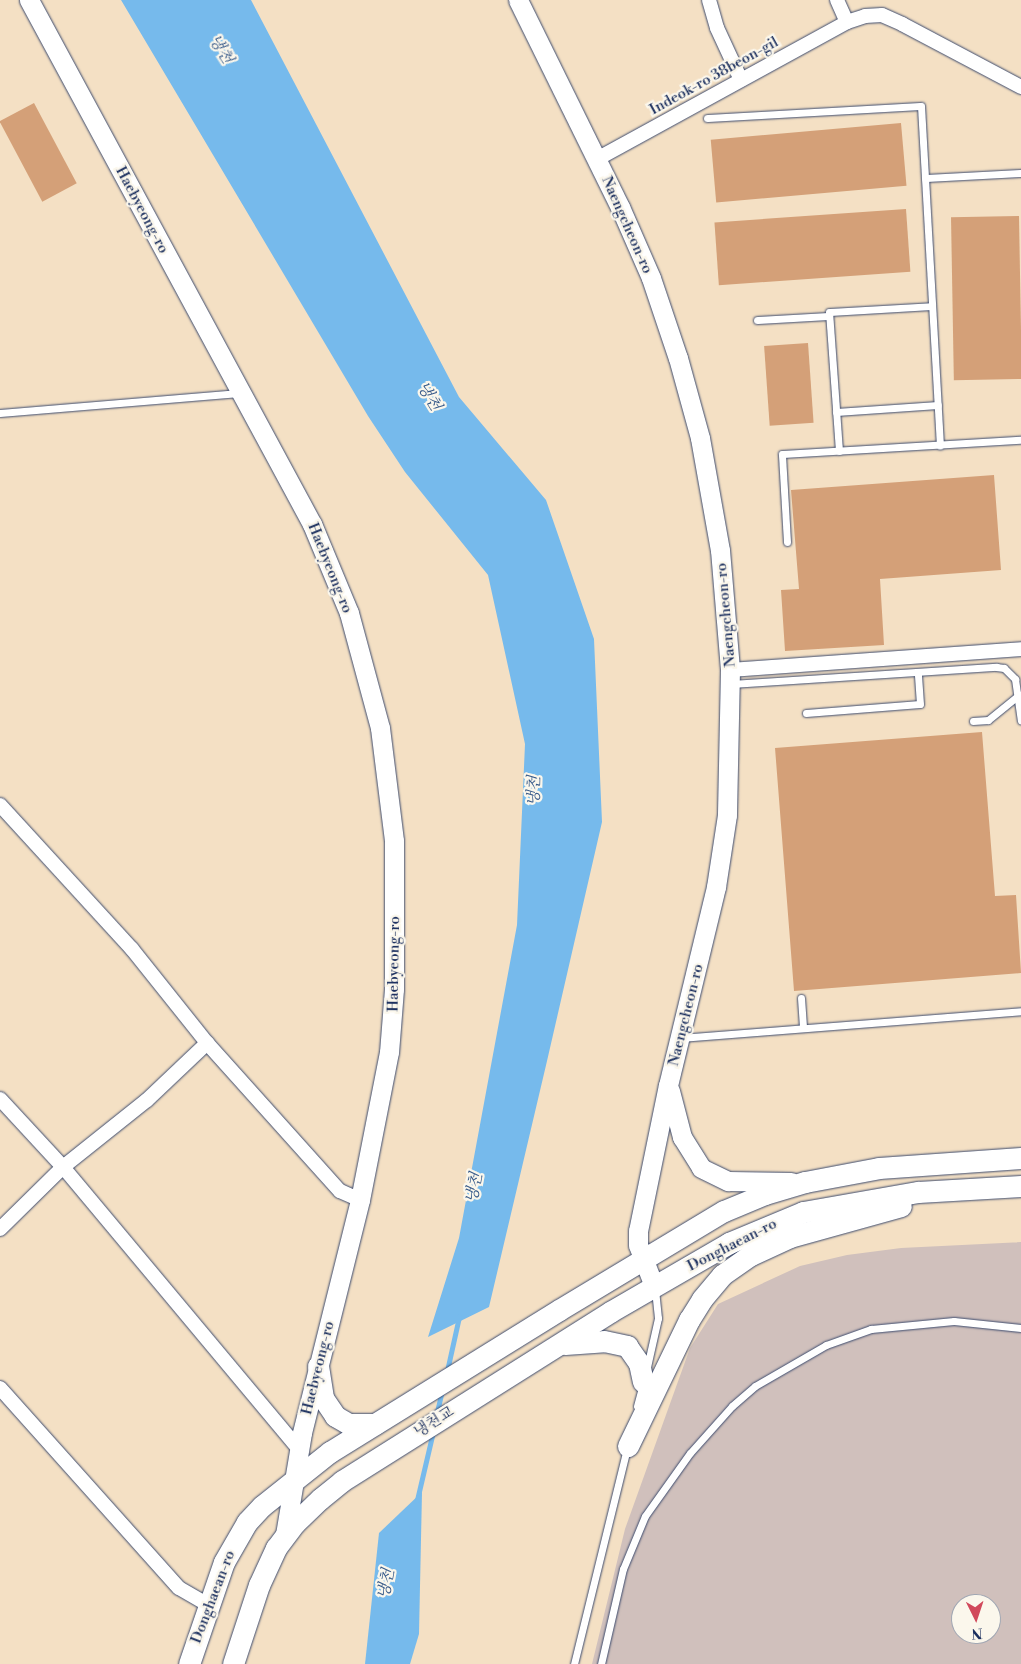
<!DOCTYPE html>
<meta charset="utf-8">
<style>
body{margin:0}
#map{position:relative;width:1021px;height:1664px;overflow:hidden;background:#f4e0c4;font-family:"Libre Bodoni","Noto Serif KR",serif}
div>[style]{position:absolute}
.industrial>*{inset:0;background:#d0c0bc}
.water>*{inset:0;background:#76baec}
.stream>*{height:4.5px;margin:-2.25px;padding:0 2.25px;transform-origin:2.25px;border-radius:2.25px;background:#76baec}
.building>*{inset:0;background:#d4a078;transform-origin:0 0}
.roads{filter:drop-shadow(0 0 1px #3c4a6d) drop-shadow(0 0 1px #3c4a6d)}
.lane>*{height:7px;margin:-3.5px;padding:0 3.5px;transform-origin:3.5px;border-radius:3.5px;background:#fff}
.street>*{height:14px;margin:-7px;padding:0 7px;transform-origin:7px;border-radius:7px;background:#fff}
.secondary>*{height:19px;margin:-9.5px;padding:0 9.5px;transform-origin:9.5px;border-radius:9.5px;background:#fff}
.primary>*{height:21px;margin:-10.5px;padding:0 10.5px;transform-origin:10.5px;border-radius:10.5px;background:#fff}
span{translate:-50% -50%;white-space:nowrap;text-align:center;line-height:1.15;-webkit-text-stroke:4.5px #fbf7ec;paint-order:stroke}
.street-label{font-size:15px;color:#1b2f5e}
.water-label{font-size:16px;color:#365989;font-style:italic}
.north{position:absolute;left:951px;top:1594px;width:50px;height:50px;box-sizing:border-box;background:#fbf7ec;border:1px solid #a1a7b3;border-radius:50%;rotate:176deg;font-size:14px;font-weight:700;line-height:20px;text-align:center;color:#1b2f5e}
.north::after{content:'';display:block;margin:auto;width:18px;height:22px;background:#d1495b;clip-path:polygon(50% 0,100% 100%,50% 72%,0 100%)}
</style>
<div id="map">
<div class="industrial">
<i style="clip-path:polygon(evenodd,1021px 1242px,1021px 1664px,592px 1664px,625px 1529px,690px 1348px,718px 1304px,800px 1266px,847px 1255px,901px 1248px,1021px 1242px,961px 1604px,991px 1604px,991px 1634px,961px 1634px,961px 1604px)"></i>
</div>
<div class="water">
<i style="clip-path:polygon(121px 0,251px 0,459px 397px,546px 500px,594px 639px,602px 822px,547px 1061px,489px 1307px,428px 1337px,459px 1238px,517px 925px,525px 744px,488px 575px,405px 472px,368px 416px)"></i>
<i style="clip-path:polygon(422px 1492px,419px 1634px,410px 1664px,365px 1664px,379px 1533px)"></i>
</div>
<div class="stream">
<i style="left:447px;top:1371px;width:55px;rotate:-77.5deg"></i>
<i style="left:437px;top:1412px;width:23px;rotate:-77deg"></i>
<i style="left:417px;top:1500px;width:70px;rotate:-76.8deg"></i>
</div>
<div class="building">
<i style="left:34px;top:103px;width:91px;height:39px;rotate:62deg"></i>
<i style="left:901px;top:123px;width:63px;height:191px;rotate:85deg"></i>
<i style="left:906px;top:209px;width:63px;height:192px;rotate:86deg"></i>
<i style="left:1019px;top:216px;width:163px;height:68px;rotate:89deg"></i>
<i style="left:808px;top:343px;width:80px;height:44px;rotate:86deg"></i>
<i style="clip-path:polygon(994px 475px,1001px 570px,880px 579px,884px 645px,785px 651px,781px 590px,799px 589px,791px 490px)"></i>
<i style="clip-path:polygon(982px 732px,995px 896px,1016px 895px,1021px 973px,794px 991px,775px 748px)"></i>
</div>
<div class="roads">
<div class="lane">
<i style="left:707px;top:118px;width:214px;rotate:-3.2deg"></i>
<i style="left:921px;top:106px;width:340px;rotate:86.8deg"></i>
<i style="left:925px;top:178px;width:96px;rotate:-3deg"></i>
<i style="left:757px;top:320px;width:72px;rotate:-3.2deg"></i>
<i style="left:836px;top:412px;width:102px;rotate:-3.9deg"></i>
<i style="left:0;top:413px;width:240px;rotate:-4.8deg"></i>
<i style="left:839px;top:451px;width:139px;rotate:-94.1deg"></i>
<i style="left:829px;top:312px;width:103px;rotate:-3.3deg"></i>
<i style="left:787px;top:542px;width:88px;rotate:-93.3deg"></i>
<i style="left:782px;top:454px;width:239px;rotate:-3.4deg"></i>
<i style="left:731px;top:684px;width:266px;rotate:-3.7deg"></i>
<i style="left:996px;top:667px;width:8px;rotate:7deg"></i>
<i style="left:1004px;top:668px;width:16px;rotate:45deg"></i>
<i style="left:1015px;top:679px;width:42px;rotate:81.9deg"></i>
<i style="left:806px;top:713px;width:114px;rotate:-4.5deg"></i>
<i style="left:920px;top:704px;width:32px;rotate:-94deg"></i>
<i style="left:973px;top:721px;width:15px;rotate:-4deg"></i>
<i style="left:988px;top:720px;width:40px;rotate:-39deg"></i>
<i style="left:801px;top:998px;width:29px;rotate:86deg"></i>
<i style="left:680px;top:1038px;width:342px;rotate:-4.5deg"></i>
<i style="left:647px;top:1367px;width:50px;rotate:-77.3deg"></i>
<i style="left:658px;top:1318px;width:28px;rotate:-96deg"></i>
<i style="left:637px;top:1406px;width:24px;rotate:-75deg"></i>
<i style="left:574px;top:1664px;width:222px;rotate:-76.2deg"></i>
<i style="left:601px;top:1664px;width:98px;rotate:-77deg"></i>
<i style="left:623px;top:1569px;width:57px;rotate:-67.5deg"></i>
<i style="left:645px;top:1516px;width:77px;rotate:-54.5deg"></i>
<i style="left:690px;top:1453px;width:63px;rotate:-48.2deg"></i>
<i style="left:732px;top:1406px;width:30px;rotate:-41deg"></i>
<i style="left:755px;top:1386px;width:82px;rotate:-30deg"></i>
<i style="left:826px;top:1345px;width:48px;rotate:-19.6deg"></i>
<i style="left:871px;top:1329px;width:83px;rotate:-5.5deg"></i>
<i style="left:954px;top:1321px;width:67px;rotate:6deg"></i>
</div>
<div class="street">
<i style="left:709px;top:0;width:29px;rotate:74deg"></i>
<i style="left:717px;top:28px;width:57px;rotate:65.2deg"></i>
<i style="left:837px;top:0;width:24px;rotate:66deg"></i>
<i style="left:597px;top:159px;width:285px;rotate:-28.7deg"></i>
<i style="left:847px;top:22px;width:19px;rotate:-18deg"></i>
<i style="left:865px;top:16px;width:17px;rotate:-3deg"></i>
<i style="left:882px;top:15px;width:22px;rotate:24deg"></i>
<i style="left:902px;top:24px;width:135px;rotate:27.9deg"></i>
<i style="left:730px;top:670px;width:292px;rotate:-4.1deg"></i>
<i style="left:0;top:805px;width:195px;rotate:47.5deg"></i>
<i style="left:132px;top:949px;width:120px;rotate:51.4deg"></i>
<i style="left:207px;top:1043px;width:199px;rotate:48.1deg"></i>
<i style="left:340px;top:1191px;width:22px;rotate:24deg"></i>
<i style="left:0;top:1099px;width:93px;rotate:47.2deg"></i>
<i style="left:63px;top:1167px;width:368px;rotate:50.1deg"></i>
<i style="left:0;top:1229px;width:88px;rotate:-44.5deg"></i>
<i style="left:63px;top:1167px;width:107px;rotate:-38.6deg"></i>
<i style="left:147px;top:1100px;width:83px;rotate:-43.5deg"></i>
<i style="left:0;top:1388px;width:268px;rotate:48.2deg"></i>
<i style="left:179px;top:1588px;width:32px;rotate:30deg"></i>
</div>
<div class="secondary">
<i style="left:29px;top:0;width:596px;rotate:61.63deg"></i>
<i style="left:312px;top:524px;width:96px;rotate:67.4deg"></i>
<i style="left:349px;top:613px;width:119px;rotate:74.9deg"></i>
<i style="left:380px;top:728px;width:114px;rotate:82.9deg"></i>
<i style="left:394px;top:841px;width:148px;rotate:90deg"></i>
<i style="left:394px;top:989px;width:63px;rotate:94.5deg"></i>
<i style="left:389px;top:1052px;width:151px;rotate:101.1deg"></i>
<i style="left:360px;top:1200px;width:240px;rotate:104deg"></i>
<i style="left:302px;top:1433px;width:103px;rotate:99.5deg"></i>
<i style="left:518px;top:0;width:231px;rotate:63.8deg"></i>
<i style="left:620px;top:207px;width:77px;rotate:66.4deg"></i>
<i style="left:651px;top:278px;width:84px;rotate:71.4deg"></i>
<i style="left:678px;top:358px;width:83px;rotate:74.6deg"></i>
<i style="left:700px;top:438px;width:114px;rotate:79.9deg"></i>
<i style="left:720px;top:550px;width:120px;rotate:85.2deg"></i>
<i style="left:730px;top:670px;width:145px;rotate:91.2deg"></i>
<i style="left:727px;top:815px;width:73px;rotate:98.7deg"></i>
<i style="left:716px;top:887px;width:204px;rotate:103.6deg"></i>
<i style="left:668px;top:1085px;width:149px;rotate:101.6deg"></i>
<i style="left:638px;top:1231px;width:14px;rotate:90deg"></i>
<i style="left:638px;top:1245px;width:44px;rotate:68.7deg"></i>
<i style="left:670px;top:1091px;width:48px;rotate:75.4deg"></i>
<i style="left:682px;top:1137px;width:36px;rotate:58deg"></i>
<i style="left:701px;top:1168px;width:30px;rotate:26deg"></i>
<i style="left:728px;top:1181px;width:63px;rotate:0.9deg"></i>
</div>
<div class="primary">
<i style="left:565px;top:1344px;width:39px;rotate:-4deg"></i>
<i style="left:604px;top:1341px;width:24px;rotate:12deg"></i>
<i style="left:627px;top:1346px;width:21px;rotate:55deg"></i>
<i style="left:639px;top:1363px;width:19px;rotate:78deg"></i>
<i style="left:318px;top:1366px;width:32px;rotate:81deg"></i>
<i style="left:323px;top:1398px;width:22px;rotate:56deg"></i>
<i style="left:335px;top:1416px;width:16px;rotate:30deg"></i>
<i style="left:349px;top:1424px;width:26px"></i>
<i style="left:628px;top:1446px;width:140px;rotate:-64.2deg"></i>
<i style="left:689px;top:1320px;width:25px;rotate:-58deg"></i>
<i style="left:702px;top:1299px;width:31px;rotate:-50deg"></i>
<i style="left:722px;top:1275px;width:35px;rotate:-35deg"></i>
<i style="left:751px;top:1255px;width:43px;rotate:-24.8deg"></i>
<i style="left:790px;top:1237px;width:115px;rotate:-15.6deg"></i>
<i style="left:189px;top:1664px;width:108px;rotate:-71.1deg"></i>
<i style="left:224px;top:1562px;width:46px;rotate:-60.1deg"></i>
<i style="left:247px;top:1522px;width:22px;rotate:-47deg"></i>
<i style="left:262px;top:1506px;width:87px;rotate:-38.5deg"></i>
<i style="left:330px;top:1452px;width:269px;rotate:-31.8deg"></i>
<i style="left:559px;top:1310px;width:192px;rotate:-31deg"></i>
<i style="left:724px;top:1211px;width:44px;rotate:-22.5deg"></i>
<i style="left:765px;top:1194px;width:42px;rotate:-16.7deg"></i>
<i style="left:805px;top:1182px;width:75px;rotate:-10.7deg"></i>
<i style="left:879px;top:1168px;width:142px;rotate:-4deg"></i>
<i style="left:233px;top:1664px;width:83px;rotate:-71.8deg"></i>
<i style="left:259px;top:1585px;width:41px;rotate:-65.3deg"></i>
<i style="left:276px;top:1548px;width:31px;rotate:-53deg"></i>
<i style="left:295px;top:1523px;width:35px;rotate:-44deg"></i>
<i style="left:320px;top:1499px;width:28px;rotate:-39deg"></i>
<i style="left:342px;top:1481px;width:317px;rotate:-32.2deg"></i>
<i style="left:610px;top:1312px;width:138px;rotate:-30.1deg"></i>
<i style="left:729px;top:1243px;width:80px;rotate:-22.7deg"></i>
<i style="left:803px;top:1212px;width:117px;rotate:-9.9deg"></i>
<i style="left:918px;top:1192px;width:103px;rotate:-3.3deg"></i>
</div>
</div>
<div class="street-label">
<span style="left:714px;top:76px;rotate:-29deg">Indeok-ro 38beon-gil</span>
<span style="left:142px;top:210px;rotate:62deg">Haebyeong-ro</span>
<span style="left:627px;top:225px;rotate:66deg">Naengcheon-ro</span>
<span style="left:330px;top:568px;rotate:68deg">Haebyeong-ro</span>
<span style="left:726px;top:615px;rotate:-95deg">Naengcheon-ro</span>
<span style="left:394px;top:964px;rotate:-89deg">Haebyeong-ro</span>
<span style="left:686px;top:1015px;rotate:-76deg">Naengcheon-ro</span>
<span style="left:732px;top:1245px;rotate:-27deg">Donghaean-ro</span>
<span style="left:318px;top:1368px;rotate:-76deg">Haebyeong-ro</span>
<span style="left:434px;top:1422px;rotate:-32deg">냉천교</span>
<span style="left:213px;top:1597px;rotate:-69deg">Donghaean-ro</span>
</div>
<div class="water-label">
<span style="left:221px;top:49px;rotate:59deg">냉천</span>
<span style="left:429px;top:396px;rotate:59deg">냉천</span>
<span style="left:534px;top:791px;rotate:-88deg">냉천</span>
<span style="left:474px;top:1188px;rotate:-79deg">냉천</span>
<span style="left:386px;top:1584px;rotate:-79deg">냉천</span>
</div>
<div class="north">N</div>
</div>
